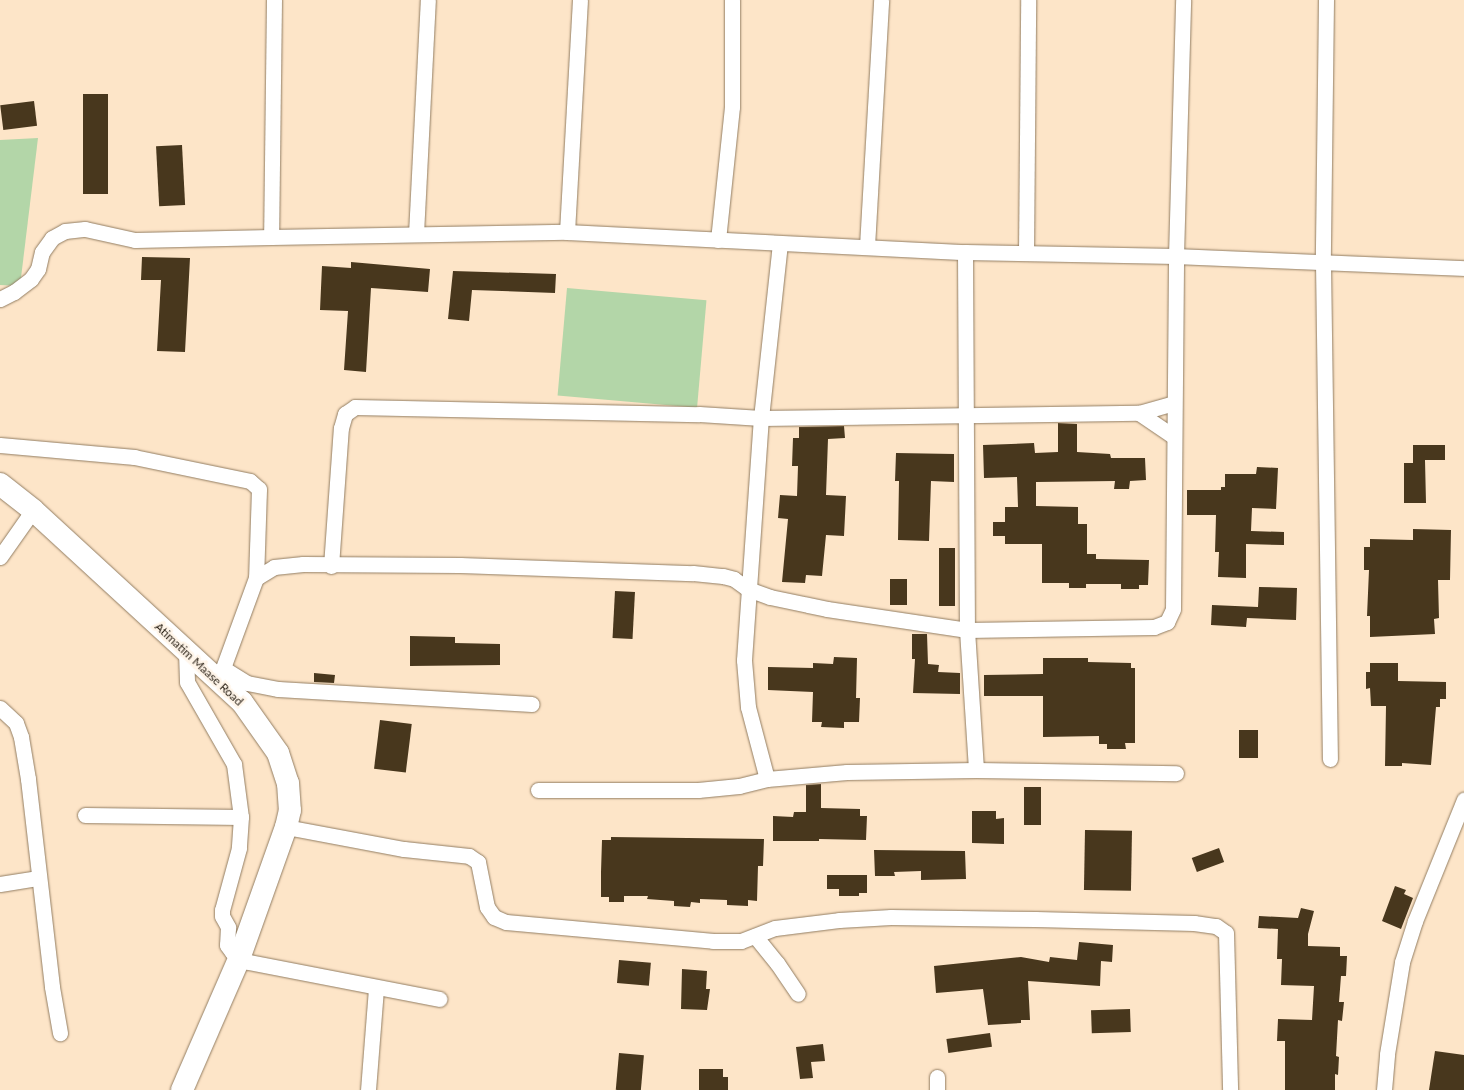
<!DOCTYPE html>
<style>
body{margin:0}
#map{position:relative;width:1464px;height:1090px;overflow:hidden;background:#fde5c8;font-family:Lato,sans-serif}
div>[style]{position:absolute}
.green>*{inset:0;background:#b3d6a8;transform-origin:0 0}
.building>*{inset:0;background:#48371d;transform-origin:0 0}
.roads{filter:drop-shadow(0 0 1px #927d62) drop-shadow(0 0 1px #927d62)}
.minor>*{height:15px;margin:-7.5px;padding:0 7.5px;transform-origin:7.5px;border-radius:7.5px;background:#fff}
.secondary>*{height:22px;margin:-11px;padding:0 11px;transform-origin:11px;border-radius:11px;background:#fff}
span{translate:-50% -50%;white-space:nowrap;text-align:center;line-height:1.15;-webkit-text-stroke:5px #fff5e9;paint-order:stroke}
.street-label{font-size:12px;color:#2b2217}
</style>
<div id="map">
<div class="green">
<i style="clip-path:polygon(38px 138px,20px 286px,0 285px,0 140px)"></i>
<i style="left:567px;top:288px;width:140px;height:108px;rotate:5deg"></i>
</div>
<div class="building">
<i style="left:83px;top:94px;width:25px;height:100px"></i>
<i style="left:34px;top:101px;width:25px;height:34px;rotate:83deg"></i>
<i style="left:182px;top:145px;width:60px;height:26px;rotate:87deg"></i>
<i style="clip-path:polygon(142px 257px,190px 258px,185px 352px,157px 351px,161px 280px,141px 280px)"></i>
<i style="clip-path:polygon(351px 262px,430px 269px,428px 292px,371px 288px,366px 372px,344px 370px,348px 311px,320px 310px,322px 266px,351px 268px)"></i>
<i style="clip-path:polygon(453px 271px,556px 274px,555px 293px,472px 290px,469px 321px,448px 319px)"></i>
<i style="clip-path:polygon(1058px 423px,1077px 424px,1077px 452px,1110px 454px,1111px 458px,1145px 458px,1146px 480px,1130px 481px,1129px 489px,1114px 489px,1115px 481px,1036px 482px,1036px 506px,1078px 507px,1078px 524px,1087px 524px,1087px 554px,1096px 554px,1096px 559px,1149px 560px,1148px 585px,1139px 585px,1139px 589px,1121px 589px,1121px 584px,1086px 584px,1086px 588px,1069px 588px,1069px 583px,1042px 583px,1042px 544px,1005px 544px,1005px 536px,993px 536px,993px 522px,1005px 522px,1005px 507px,1018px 507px,1017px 477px,984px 478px,983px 445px,1034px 443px,1035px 453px,1058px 452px)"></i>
<i style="clip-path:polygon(844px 426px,845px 438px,828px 439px,826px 495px,846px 496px,844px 536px,826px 535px,822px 576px,806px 575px,805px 583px,782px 582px,788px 519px,778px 518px,780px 495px,797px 496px,798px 466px,792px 466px,793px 438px,799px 438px,799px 427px)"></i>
<i style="clip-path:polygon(1413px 445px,1445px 445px,1445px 460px,1425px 460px,1426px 503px,1404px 503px,1404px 463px,1413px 463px)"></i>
<i style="clip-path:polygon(896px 453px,954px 454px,954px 482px,931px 481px,929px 541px,898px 540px,899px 481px,895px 481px)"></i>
<i style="clip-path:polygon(1257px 467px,1278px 468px,1276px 509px,1252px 508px,1251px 531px,1284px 532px,1284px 545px,1246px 544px,1246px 578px,1218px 577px,1219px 552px,1215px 552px,1216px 515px,1187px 515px,1187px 490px,1221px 490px,1221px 487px,1225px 487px,1225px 474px,1256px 474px)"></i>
<i style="clip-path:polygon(1413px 529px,1451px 530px,1450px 580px,1438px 580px,1439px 618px,1434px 619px,1435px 634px,1370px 637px,1370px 616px,1367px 616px,1369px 570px,1364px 570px,1364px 547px,1370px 547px,1370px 539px,1413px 540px)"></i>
<i style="left:939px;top:548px;width:16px;height:58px"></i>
<i style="left:890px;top:579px;width:17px;height:26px"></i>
<i style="clip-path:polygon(1259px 587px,1297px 588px,1296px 620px,1247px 618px,1246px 627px,1211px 625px,1212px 605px,1258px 607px)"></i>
<i style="left:615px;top:591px;width:20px;height:47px;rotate:3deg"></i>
<i style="clip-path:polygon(912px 634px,927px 634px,928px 664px,939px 665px,938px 672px,960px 673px,960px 694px,913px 693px,915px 659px,912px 659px)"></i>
<i style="clip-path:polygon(410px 636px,455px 637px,455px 643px,500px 644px,500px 665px,410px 666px)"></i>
<i style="clip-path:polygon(834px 657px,857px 658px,856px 698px,860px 698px,859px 722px,844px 722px,844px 728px,821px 727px,822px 722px,812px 722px,813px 692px,768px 690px,768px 667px,813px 668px,813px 663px,833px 664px)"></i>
<i style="clip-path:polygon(1043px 658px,1088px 658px,1088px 662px,1131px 663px,1131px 668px,1135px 668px,1135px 743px,1125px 743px,1126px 749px,1107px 749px,1107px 744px,1099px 744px,1099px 736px,1043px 737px,1043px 696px,984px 696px,984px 675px,1043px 674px)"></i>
<i style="clip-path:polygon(1370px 663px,1398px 663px,1398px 681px,1446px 682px,1446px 699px,1440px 699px,1440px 707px,1436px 707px,1431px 765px,1402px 763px,1402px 766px,1385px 766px,1386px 706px,1371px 706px,1370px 688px,1366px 689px,1366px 672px,1370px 672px)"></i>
<i style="clip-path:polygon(314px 673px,335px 675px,334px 683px,314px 682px)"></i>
<i style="left:380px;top:720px;width:32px;height:49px;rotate:7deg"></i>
<i style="left:1239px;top:730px;width:19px;height:28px"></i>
<i style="clip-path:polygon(821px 784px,821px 808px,860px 809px,860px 816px,867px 816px,866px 840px,819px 839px,819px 841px,773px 841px,773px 816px,793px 817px,794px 812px,806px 812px,806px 785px)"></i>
<i style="left:1024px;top:787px;width:17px;height:38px"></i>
<i style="clip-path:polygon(972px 811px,996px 811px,996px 819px,1004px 818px,1004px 844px,972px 843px)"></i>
<i style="left:1085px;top:830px;width:47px;height:60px;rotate:1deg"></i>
<i style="clip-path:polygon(611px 837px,764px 839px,763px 866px,758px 866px,757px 901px,748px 900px,748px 906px,727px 905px,727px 900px,700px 899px,700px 903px,691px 902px,690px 907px,674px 906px,674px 901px,647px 899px,648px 896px,624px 896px,624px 902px,609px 902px,609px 897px,601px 897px,601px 872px,602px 840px,611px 840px)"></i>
<i style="left:1219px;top:848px;width:15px;height:29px;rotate:70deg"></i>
<i style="clip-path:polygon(874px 850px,965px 851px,966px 879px,921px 880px,921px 871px,894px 872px,895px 876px,875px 876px)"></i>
<i style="clip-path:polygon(827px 875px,867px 875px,867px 893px,859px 893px,859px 896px,839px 896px,839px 889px,827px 889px)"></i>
<i style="clip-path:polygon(1395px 886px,1406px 890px,1404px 894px,1413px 898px,1401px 929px,1382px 921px)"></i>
<i style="clip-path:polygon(1301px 908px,1314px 911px,1308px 934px,1308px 946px,1340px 947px,1340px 956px,1347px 956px,1346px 976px,1341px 976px,1339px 1002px,1344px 1002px,1342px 1021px,1338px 1020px,1336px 1056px,1339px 1057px,1338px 1075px,1335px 1074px,1335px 1090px,1285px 1090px,1285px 1041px,1277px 1041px,1278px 1019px,1312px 1020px,1314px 986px,1281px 985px,1282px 959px,1277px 959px,1278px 929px,1258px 928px,1259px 916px,1298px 918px)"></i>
<i style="clip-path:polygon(1079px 942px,1113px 945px,1112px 962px,1101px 961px,1100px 986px,1028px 981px,1030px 1020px,1021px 1020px,1021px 1023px,988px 1025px,983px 989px,936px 993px,934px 966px,1021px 957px,1049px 962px,1050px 957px,1077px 960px)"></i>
<i style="left:619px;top:960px;width:32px;height:23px;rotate:5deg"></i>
<i style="clip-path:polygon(682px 969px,707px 971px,706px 989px,710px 989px,707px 1010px,681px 1009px)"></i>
<i style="left:1130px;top:1009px;width:23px;height:39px;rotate:88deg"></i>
<i style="left:990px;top:1033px;width:14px;height:44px;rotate:82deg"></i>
<i style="clip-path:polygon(823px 1044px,825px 1061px,811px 1062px,813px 1078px,800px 1079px,796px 1047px)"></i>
<i style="clip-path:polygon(1435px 1051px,1464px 1055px,1464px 1090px,1429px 1090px)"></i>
<i style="left:619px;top:1053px;width:25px;height:37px;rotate:5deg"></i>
<i style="clip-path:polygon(699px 1069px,723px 1069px,723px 1077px,728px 1077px,728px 1090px,699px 1090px)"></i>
</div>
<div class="roads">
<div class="minor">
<i style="left:274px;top:0;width:237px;rotate:90.7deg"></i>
<i style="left:271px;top:237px;width:296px;rotate:-1deg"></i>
<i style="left:567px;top:232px;width:399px;rotate:2.9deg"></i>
<i style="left:965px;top:252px;width:211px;rotate:1.1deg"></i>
<i style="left:1176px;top:256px;width:288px;rotate:2.4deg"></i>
<i style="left:1326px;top:0;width:263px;rotate:90.7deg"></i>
<i style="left:1323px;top:263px;width:496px;rotate:89.2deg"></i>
<i style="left:567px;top:232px;width:232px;rotate:-86.8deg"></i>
<i style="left:416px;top:234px;width:234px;rotate:-87.1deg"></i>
<i style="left:718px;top:240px;width:134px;rotate:-84deg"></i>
<i style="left:732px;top:107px;width:107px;rotate:-90deg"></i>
<i style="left:867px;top:246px;width:246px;rotate:-86.7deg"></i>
<i style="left:965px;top:252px;width:378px;rotate:89.7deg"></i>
<i style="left:967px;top:630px;width:140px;rotate:86.3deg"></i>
<i style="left:1026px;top:253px;width:253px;rotate:-89.5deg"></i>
<i style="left:0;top:299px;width:16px;rotate:-27deg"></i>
<i style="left:14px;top:292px;width:21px;rotate:-37deg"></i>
<i style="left:31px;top:279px;width:12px;rotate:-55deg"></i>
<i style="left:38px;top:269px;width:17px;rotate:-77deg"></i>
<i style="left:42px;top:252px;width:17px;rotate:-54deg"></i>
<i style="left:52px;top:238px;width:15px;rotate:-28deg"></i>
<i style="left:65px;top:231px;width:20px;rotate:-6deg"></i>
<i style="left:85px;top:229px;width:51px;rotate:12.4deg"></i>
<i style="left:135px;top:240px;width:136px;rotate:-1.3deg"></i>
<i style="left:1139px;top:413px;width:41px;rotate:34.1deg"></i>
<i style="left:0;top:445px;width:135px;rotate:5.1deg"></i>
<i style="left:134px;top:457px;width:118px;rotate:11.7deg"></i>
<i style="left:250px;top:481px;width:12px;rotate:42deg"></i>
<i style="left:259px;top:489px;width:89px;rotate:91.9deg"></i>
<i style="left:0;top:557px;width:57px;rotate:-54.9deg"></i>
<i style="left:331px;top:566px;width:138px;rotate:-85.9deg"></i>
<i style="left:341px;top:428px;width:15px;rotate:-74deg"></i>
<i style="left:345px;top:414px;width:12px;rotate:-35deg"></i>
<i style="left:355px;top:407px;width:344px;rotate:1.2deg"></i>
<i style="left:699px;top:414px;width:62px;rotate:3.7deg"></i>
<i style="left:761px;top:418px;width:378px;rotate:-0.8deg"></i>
<i style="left:1139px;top:413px;width:35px;rotate:-16deg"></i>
<i style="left:186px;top:652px;width:30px;rotate:88deg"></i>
<i style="left:187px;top:682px;width:95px;rotate:60.2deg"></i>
<i style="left:234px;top:764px;width:53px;rotate:82.5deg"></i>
<i style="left:241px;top:817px;width:31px;rotate:94deg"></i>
<i style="left:239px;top:848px;width:64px;rotate:105.3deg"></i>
<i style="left:222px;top:910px;width:6px;rotate:90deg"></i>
<i style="left:222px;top:916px;width:13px;rotate:61deg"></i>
<i style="left:228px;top:927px;width:18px;rotate:93deg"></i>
<i style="left:227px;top:945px;width:9px;rotate:54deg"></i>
<i style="left:232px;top:952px;width:10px;rotate:45deg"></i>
<i style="left:239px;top:959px;width:10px;rotate:17deg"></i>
<i style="left:249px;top:962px;width:194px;rotate:11deg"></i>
<i style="left:223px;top:668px;width:28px;rotate:32deg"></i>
<i style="left:247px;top:683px;width:32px;rotate:11deg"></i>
<i style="left:278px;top:689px;width:254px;rotate:3.4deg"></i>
<i style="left:221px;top:684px;width:16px;rotate:-83deg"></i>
<i style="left:223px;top:668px;width:96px;rotate:-69.9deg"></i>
<i style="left:256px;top:578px;width:21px;rotate:-31deg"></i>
<i style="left:274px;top:567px;width:29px;rotate:-6deg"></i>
<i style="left:303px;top:564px;width:157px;rotate:0.4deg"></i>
<i style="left:460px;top:565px;width:233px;rotate:2deg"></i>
<i style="left:693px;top:573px;width:30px;rotate:6deg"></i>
<i style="left:723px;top:576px;width:11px;rotate:15deg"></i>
<i style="left:734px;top:579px;width:17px;rotate:36deg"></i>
<i style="left:748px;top:589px;width:23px;rotate:20deg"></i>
<i style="left:770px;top:597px;width:58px;rotate:11.9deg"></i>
<i style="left:827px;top:609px;width:142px;rotate:8.5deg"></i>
<i style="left:967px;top:630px;width:187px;rotate:-0.9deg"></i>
<i style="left:1154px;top:627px;width:14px;rotate:-21deg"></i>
<i style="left:1167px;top:622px;width:14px;rotate:-65deg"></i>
<i style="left:1173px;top:609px;width:353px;rotate:-89.5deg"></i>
<i style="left:1176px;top:256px;width:256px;rotate:-88.4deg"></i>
<i style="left:0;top:708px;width:22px;rotate:43deg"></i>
<i style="left:16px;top:723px;width:15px;rotate:70deg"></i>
<i style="left:21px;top:737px;width:43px;rotate:80.5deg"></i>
<i style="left:28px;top:779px;width:209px;rotate:83.4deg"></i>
<i style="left:52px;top:987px;width:47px;rotate:80.1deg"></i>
<i style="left:767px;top:779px;width:74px;rotate:-104.8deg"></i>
<i style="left:748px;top:707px;width:47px;rotate:-94.9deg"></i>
<i style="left:744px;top:660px;width:243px;rotate:-86deg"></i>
<i style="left:761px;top:418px;width:175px;rotate:-83.8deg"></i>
<i style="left:538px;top:790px;width:160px"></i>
<i style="left:698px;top:790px;width:41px;rotate:-5.6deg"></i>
<i style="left:739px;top:786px;width:29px;rotate:-14deg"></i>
<i style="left:767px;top:779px;width:80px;rotate:-5deg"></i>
<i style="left:847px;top:772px;width:129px;rotate:-0.9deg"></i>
<i style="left:976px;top:770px;width:200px;rotate:0.9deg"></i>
<i style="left:85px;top:815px;width:156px;rotate:0.7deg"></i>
<i style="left:286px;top:827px;width:120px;rotate:10.6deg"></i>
<i style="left:404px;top:849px;width:65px;rotate:6.1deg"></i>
<i style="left:469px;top:856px;width:11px;rotate:34deg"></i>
<i style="left:478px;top:862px;width:46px;rotate:78.7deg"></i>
<i style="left:487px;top:907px;width:12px;rotate:55deg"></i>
<i style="left:494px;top:917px;width:13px;rotate:23deg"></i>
<i style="left:506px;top:922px;width:208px;rotate:5.2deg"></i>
<i style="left:713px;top:941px;width:28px"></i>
<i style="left:741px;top:941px;width:36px;rotate:-21deg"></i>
<i style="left:775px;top:928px;width:64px;rotate:-7.1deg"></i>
<i style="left:839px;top:920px;width:52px;rotate:-3.3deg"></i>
<i style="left:891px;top:917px;width:144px;rotate:0.8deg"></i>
<i style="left:1035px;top:919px;width:159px;rotate:1.4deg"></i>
<i style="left:1194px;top:923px;width:22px;rotate:8deg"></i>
<i style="left:1216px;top:926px;width:12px;rotate:35deg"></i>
<i style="left:1226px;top:933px;width:157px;rotate:88.5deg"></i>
<i style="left:0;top:884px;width:39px;rotate:-9deg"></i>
<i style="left:755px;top:936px;width:35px;rotate:51deg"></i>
<i style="left:777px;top:963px;width:37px;rotate:56deg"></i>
<i style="left:368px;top:1090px;width:102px;rotate:-85.5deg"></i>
<i style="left:937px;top:1090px;width:13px;rotate:-90deg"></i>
<i style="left:1384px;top:1090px;width:36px;rotate:-85deg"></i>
<i style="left:1387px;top:1054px;width:93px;rotate:-80.7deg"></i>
<i style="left:1402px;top:962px;width:43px;rotate:-72.4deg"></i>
<i style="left:1415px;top:921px;width:131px;rotate:-68deg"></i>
</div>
<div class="secondary">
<i style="left:0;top:484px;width:42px;rotate:38.2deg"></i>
<i style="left:33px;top:510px;width:284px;rotate:42.6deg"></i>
<i style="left:242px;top:702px;width:62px;rotate:54.8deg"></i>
<i style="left:278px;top:753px;width:32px;rotate:72deg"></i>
<i style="left:288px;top:783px;width:27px;rotate:86deg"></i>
<i style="left:290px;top:810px;width:17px;rotate:103deg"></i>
<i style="left:286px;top:827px;width:140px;rotate:109.6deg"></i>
<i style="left:239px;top:959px;width:143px;rotate:113.5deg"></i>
</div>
</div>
<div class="street-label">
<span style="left:199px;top:664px;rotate:43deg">Atimatim Maase Road</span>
</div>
</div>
